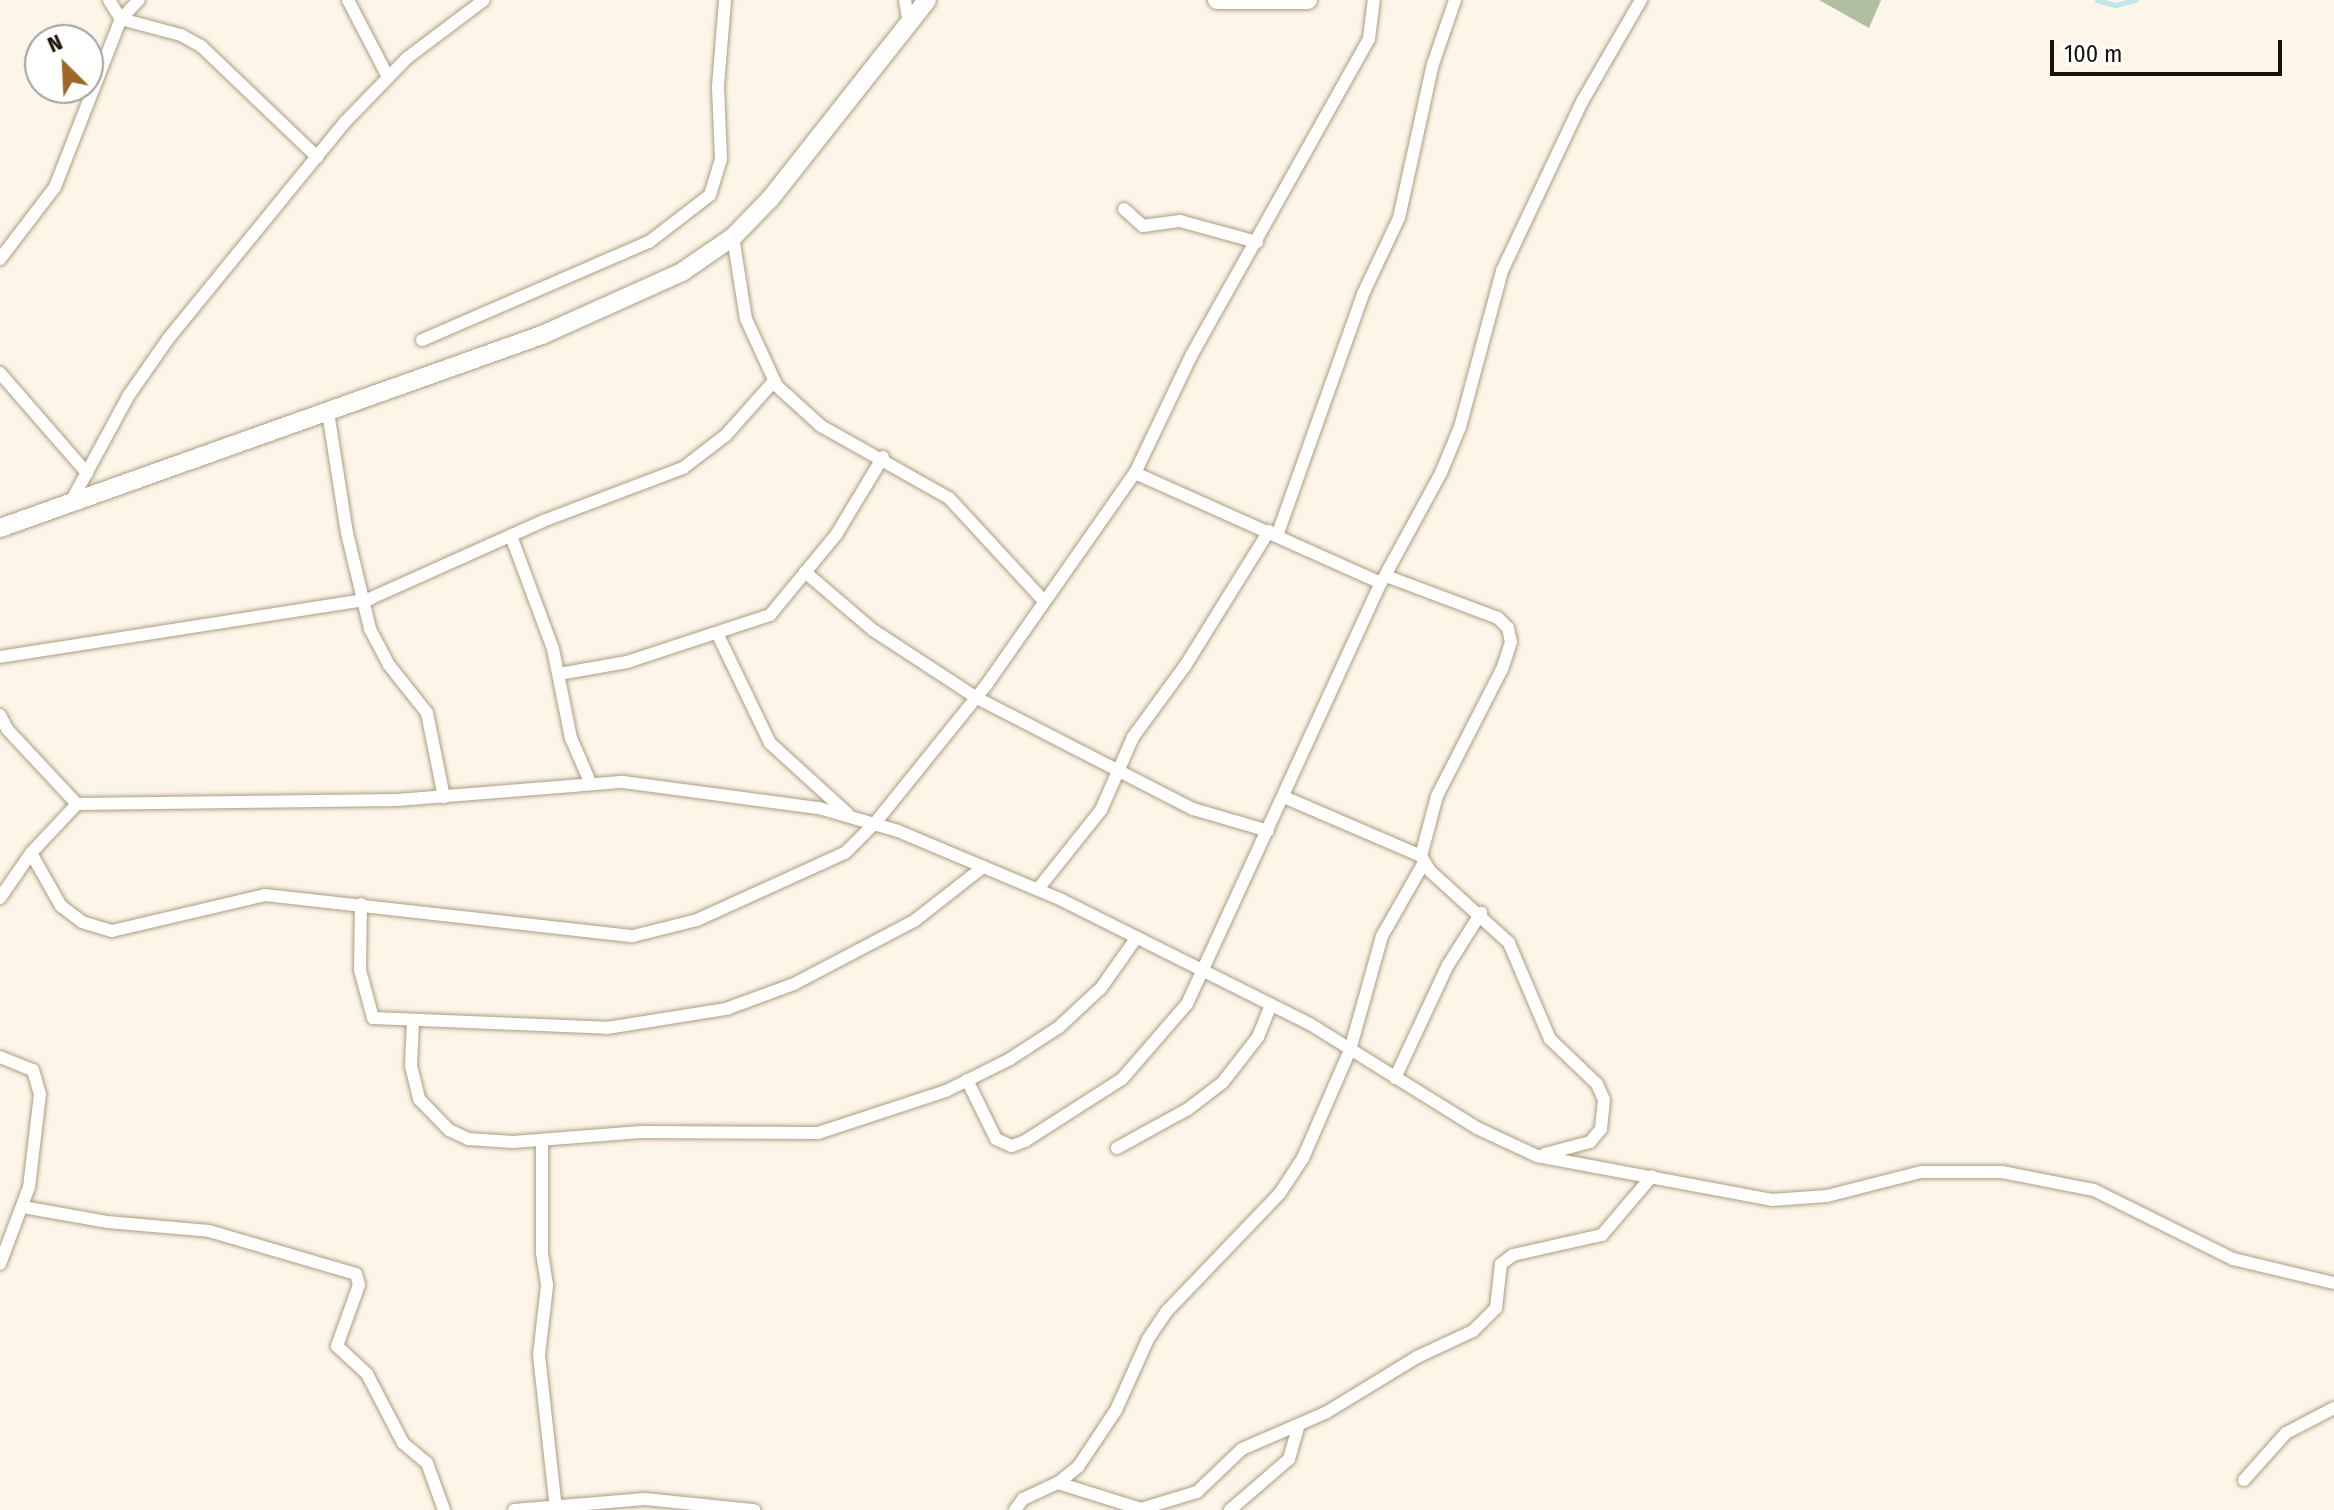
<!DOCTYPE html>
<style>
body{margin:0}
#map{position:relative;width:2334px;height:1510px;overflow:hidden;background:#fcf6e9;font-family:"Fira Sans Condensed",sans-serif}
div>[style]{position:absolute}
.forest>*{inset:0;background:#b0bea2}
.stream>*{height:5px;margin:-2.5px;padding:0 2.5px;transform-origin:2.5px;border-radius:2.5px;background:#c0e7ed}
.roads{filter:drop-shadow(0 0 2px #ad9d7e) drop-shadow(0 0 2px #ad9d7e)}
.street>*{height:12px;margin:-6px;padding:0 6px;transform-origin:6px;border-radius:6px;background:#fff}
.secondary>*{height:18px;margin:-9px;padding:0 9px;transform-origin:9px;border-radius:9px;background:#fff}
span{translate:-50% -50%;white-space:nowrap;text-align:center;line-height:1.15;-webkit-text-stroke:6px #fff;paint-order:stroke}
.north{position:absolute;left:24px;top:24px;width:80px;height:80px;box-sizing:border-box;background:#fff;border:2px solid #a3a09c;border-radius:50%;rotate:336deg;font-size:22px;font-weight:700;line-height:32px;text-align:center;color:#181207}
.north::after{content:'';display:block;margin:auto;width:28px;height:36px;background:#a06626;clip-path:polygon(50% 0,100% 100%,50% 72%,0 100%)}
.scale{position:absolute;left:2050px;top:40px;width:232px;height:36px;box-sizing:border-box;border:4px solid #181207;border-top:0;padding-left:10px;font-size:24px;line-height:28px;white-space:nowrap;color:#181207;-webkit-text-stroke:6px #fff;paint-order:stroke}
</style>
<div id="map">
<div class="forest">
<i style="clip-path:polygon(1819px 0,1881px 0,1869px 28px)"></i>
</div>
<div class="stream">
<i style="left:2097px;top:0;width:19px;rotate:16deg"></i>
<i style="left:2115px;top:5px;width:21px;rotate:-14deg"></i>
</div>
<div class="roads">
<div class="street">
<i style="left:109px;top:0;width:22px;rotate:58deg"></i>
<i style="left:121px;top:19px;width:62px;rotate:14.9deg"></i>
<i style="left:181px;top:35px;width:23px;rotate:29deg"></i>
<i style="left:201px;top:46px;width:161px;rotate:43.7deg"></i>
<i style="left:348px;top:0;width:87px;rotate:62.5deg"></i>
<i style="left:905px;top:0;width:20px;rotate:81deg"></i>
<i style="left:1124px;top:209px;width:25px;rotate:42deg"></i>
<i style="left:1143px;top:226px;width:37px;rotate:-8deg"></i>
<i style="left:1180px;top:221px;width:80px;rotate:15.3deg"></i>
<i style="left:733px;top:237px;width:83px;rotate:81deg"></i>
<i style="left:746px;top:319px;width:74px;rotate:65.2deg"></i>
<i style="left:777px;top:386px;width:59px;rotate:42.3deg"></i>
<i style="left:821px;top:426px;width:147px;rotate:29.4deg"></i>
<i style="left:949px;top:498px;width:139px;rotate:47.3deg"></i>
<i style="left:0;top:259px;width:91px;rotate:-52.6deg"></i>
<i style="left:55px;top:187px;width:180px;rotate:-68.6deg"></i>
<i style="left:121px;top:19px;width:26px;rotate:-47deg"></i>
<i style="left:422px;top:340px;width:247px;rotate:-23.4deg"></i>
<i style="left:649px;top:242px;width:77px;rotate:-37.6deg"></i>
<i style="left:710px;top:195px;width:38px;rotate:-73deg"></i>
<i style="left:721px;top:159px;width:73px;rotate:-92.4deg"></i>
<i style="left:718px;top:86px;width:86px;rotate:-85.3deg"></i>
<i style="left:0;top:373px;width:133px;rotate:49deg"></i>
<i style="left:328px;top:412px;width:122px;rotate:81.1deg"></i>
<i style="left:347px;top:533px;width:99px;rotate:76.5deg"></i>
<i style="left:370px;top:629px;width:41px;rotate:62.2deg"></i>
<i style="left:389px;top:665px;width:61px;rotate:51.6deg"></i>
<i style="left:427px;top:713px;width:86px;rotate:78.6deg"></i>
<i style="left:1135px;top:473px;width:269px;rotate:24.1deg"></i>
<i style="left:73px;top:498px;width:117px;rotate:-61.5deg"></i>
<i style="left:129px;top:395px;width:68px;rotate:-55.1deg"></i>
<i style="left:168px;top:339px;width:280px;rotate:-50.8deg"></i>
<i style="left:345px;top:122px;width:89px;rotate:-45.9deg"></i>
<i style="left:407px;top:58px;width:96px;rotate:-37deg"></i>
<i style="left:1278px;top:533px;width:254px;rotate:-70.4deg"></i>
<i style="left:1363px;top:294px;width:84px;rotate:-64.7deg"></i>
<i style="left:1399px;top:218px;width:158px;rotate:-77.6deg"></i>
<i style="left:1433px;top:64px;width:68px;rotate:-71deg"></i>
<i style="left:511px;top:536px;width:121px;rotate:69.6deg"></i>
<i style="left:553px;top:649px;width:91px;rotate:78.6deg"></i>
<i style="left:571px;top:738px;width:48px;rotate:66.6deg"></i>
<i style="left:805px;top:572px;width:89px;rotate:40.5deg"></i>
<i style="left:873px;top:630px;width:124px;rotate:33.2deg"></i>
<i style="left:977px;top:698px;width:243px;rotate:27.2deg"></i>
<i style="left:1193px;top:809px;width:78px;rotate:16.3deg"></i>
<i style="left:1386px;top:576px;width:120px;rotate:20.6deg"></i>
<i style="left:1498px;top:618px;width:14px;rotate:45deg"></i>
<i style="left:1508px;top:628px;width:14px;rotate:78deg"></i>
<i style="left:1511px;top:642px;width:28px;rotate:108deg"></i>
<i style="left:1502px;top:669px;width:143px;rotate:117.1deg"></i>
<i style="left:1437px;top:796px;width:62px;rotate:104.9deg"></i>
<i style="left:1421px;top:856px;width:17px;rotate:59deg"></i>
<i style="left:1430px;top:871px;width:107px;rotate:42.3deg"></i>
<i style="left:1509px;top:943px;width:104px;rotate:66.9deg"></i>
<i style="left:1550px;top:1039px;width:65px;rotate:43.8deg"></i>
<i style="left:1597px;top:1084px;width:17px;rotate:66deg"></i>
<i style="left:1604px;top:1100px;width:29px;rotate:96deg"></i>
<i style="left:1601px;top:1129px;width:17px;rotate:130deg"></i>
<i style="left:1590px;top:1142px;width:47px;rotate:165.1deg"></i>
<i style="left:717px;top:633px;width:122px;rotate:64.3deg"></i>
<i style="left:770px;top:743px;width:105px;rotate:42.3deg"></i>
<i style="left:0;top:657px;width:374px;rotate:-8.9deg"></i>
<i style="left:369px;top:599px;width:191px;rotate:-24.1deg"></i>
<i style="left:543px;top:521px;width:150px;rotate:-20.7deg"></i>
<i style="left:683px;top:468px;width:54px;rotate:-37.5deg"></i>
<i style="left:726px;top:435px;width:72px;rotate:-48.4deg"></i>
<i style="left:559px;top:674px;width:69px;rotate:-10deg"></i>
<i style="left:627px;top:662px;width:151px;rotate:-18.2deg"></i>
<i style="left:770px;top:615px;width:104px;rotate:-50.5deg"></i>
<i style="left:836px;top:535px;width:91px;rotate:-58.9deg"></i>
<i style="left:0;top:715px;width:16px;rotate:63deg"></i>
<i style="left:7px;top:729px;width:103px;rotate:47deg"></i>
<i style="left:77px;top:804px;width:320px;rotate:-0.7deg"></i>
<i style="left:397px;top:800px;width:227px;rotate:-4.6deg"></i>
<i style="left:623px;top:782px;width:198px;rotate:7.6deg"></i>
<i style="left:819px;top:808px;width:82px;rotate:16.2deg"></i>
<i style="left:898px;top:831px;width:178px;rotate:22.8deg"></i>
<i style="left:1062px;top:900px;width:277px;rotate:26.6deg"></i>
<i style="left:1310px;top:1024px;width:197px;rotate:31.9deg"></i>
<i style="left:1477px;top:1128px;width:66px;rotate:25deg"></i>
<i style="left:1537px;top:1156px;width:239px;rotate:10.6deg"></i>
<i style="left:1772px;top:1200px;width:55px;rotate:-4.2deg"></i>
<i style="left:1827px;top:1196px;width:97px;rotate:-14.3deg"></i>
<i style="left:1921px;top:1172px;width:81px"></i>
<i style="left:2002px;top:1172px;width:94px;rotate:11.1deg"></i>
<i style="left:2094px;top:1190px;width:155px;rotate:26.4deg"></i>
<i style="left:2233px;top:1259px;width:104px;rotate:13.4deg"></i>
<i style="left:1284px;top:797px;width:149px;rotate:23.3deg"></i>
<i style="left:77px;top:804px;width:67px;rotate:133.2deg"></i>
<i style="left:31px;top:853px;width:61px;rotate:60.5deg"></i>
<i style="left:61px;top:906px;width:26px;rotate:37deg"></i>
<i style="left:82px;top:922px;width:31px;rotate:17deg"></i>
<i style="left:112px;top:931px;width:157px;rotate:-13.2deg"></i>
<i style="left:265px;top:895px;width:370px;rotate:6.4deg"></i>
<i style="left:633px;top:936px;width:66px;rotate:-14deg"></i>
<i style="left:697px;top:920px;width:162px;rotate:-24.4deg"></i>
<i style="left:845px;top:853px;width:42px;rotate:-45deg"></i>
<i style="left:875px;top:823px;width:179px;rotate:-51.1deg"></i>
<i style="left:987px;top:684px;width:258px;rotate:-55deg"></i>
<i style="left:1135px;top:473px;width:130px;rotate:-64.4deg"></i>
<i style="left:1191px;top:356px;width:364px;rotate:-60.7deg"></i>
<i style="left:1369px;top:39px;width:39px;rotate:-83deg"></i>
<i style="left:1038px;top:889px;width:101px;rotate:-51.4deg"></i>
<i style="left:1101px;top:810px;width:80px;rotate:-66.3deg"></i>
<i style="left:1133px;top:737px;width:88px;rotate:-53.8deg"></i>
<i style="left:1185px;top:666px;width:159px;rotate:-58.1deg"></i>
<i style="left:0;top:898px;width:55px;rotate:-55.4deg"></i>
<i style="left:361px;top:904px;width:66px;rotate:90.9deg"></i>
<i style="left:360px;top:970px;width:50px;rotate:74.8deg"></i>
<i style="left:373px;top:1018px;width:234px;rotate:2.4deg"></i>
<i style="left:607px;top:1028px;width:121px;rotate:-9.1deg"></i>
<i style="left:726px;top:1009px;width:72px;rotate:-20.2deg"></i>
<i style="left:794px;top:984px;width:136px;rotate:-27.7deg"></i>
<i style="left:914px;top:921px;width:88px;rotate:-38deg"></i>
<i style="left:413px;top:1021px;width:45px;rotate:92.5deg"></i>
<i style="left:411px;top:1066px;width:34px;rotate:76deg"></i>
<i style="left:419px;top:1099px;width:43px;rotate:45.9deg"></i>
<i style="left:449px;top:1130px;width:21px;rotate:25deg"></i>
<i style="left:468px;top:1139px;width:45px;rotate:3.8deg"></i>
<i style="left:513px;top:1142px;width:128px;rotate:-4.5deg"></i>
<i style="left:641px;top:1132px;width:177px;rotate:0.3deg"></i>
<i style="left:818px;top:1133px;width:135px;rotate:-18.2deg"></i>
<i style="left:946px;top:1091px;width:72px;rotate:-26.6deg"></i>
<i style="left:1010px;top:1059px;width:59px;rotate:-33.1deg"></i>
<i style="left:1059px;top:1027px;width:57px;rotate:-42.9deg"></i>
<i style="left:1101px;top:988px;width:62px;rotate:-54.8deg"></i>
<i style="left:0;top:1057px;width:35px;rotate:22deg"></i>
<i style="left:33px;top:1070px;width:25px;rotate:74deg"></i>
<i style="left:40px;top:1094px;width:94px;rotate:96.7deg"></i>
<i style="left:29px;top:1187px;width:82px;rotate:110.6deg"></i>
<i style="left:1395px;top:1078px;width:125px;rotate:-64.9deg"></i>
<i style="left:1448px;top:965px;width:62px;rotate:-57.6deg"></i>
<i style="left:967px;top:1080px;width:66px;rotate:63.8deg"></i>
<i style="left:996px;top:1139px;width:17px;rotate:24deg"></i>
<i style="left:1012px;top:1146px;width:14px;rotate:-21deg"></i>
<i style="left:1025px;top:1141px;width:115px;rotate:-32.6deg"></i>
<i style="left:1122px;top:1079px;width:99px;rotate:-49.1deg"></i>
<i style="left:1187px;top:1004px;width:464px;rotate:-65.3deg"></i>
<i style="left:1381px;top:583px;width:125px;rotate:-61.4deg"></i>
<i style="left:1441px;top:473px;width:50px;rotate:-67.6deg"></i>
<i style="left:1460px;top:427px;width:162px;rotate:-74.9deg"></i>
<i style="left:1502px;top:271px;width:189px;rotate:-64.7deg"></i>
<i style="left:1583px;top:100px;width:116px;rotate:-59.9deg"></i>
<i style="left:542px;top:1140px;width:113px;rotate:90deg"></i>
<i style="left:542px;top:1253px;width:33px;rotate:81deg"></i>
<i style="left:547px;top:1286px;width:69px;rotate:96.6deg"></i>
<i style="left:539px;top:1355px;width:156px;rotate:83.7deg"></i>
<i style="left:1117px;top:1148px;width:81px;rotate:-28.8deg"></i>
<i style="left:1188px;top:1109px;width:44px;rotate:-37.6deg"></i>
<i style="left:1223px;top:1082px;width:57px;rotate:-52.1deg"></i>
<i style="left:1258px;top:1037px;width:35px;rotate:-68deg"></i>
<i style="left:23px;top:1207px;width:85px;rotate:10.1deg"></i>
<i style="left:107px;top:1222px;width:102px;rotate:5deg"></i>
<i style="left:209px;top:1231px;width:153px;rotate:16.3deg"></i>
<i style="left:356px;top:1274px;width:11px;rotate:75deg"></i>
<i style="left:359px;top:1285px;width:65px;rotate:109.8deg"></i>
<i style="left:337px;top:1346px;width:41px;rotate:43deg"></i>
<i style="left:367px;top:1374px;width:78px;rotate:62.4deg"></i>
<i style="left:403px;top:1443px;width:31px;rotate:40deg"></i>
<i style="left:427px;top:1463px;width:50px;rotate:70.1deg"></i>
<i style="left:2244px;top:1480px;width:63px;rotate:-48.2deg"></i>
<i style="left:2286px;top:1433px;width:54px;rotate:-27.5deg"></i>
<i style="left:1058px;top:1483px;width:87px;rotate:17.4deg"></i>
<i style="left:1141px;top:1509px;width:59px;rotate:-16.9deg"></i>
<i style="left:1197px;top:1492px;width:62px;rotate:-43.7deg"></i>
<i style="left:1242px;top:1449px;width:93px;rotate:-23.5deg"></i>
<i style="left:1327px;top:1412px;width:105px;rotate:-31.4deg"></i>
<i style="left:1417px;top:1357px;width:62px;rotate:-24.9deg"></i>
<i style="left:1473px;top:1331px;width:33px;rotate:-45deg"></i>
<i style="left:1496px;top:1308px;width:44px;rotate:-83.5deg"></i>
<i style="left:1501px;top:1264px;width:15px;rotate:-37deg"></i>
<i style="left:1513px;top:1255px;width:91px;rotate:-12.7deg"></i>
<i style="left:1602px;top:1235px;width:77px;rotate:-49.7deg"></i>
<i style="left:514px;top:1510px;width:131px;rotate:-4.8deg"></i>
<i style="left:645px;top:1499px;width:110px;rotate:5.8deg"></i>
<i style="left:1015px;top:1510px;width:14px;rotate:-54deg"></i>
<i style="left:1023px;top:1499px;width:38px;rotate:-25deg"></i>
<i style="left:1058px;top:1483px;width:26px;rotate:-39deg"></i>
<i style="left:1078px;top:1467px;width:69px;rotate:-56.3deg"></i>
<i style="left:1116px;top:1410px;width:78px;rotate:-65.7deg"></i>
<i style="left:1148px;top:1339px;width:34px;rotate:-56deg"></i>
<i style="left:1167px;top:1311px;width:163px;rotate:-46.2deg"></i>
<i style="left:1280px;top:1193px;width:42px;rotate:-56.7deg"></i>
<i style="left:1303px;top:1158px;width:118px;rotate:-66.5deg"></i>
<i style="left:1350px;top:1050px;width:118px;rotate:-74.3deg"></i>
<i style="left:1382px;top:936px;width:83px;rotate:-60.3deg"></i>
<i style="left:1230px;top:1510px;width:78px;rotate:-40.8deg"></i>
<i style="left:1289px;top:1459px;width:35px;rotate:-74deg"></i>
</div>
<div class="secondary">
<i style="left:1217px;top:0;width:91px"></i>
<i style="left:0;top:528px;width:575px;rotate:-19.6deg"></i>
<i style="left:542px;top:335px;width:154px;rotate:-24.2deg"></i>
<i style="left:682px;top:272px;width:62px;rotate:-34.5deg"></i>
<i style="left:733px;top:237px;width:53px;rotate:-45.8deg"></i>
<i style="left:770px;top:199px;width:253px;rotate:-51.7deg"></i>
</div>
</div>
<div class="north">N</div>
<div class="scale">100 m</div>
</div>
